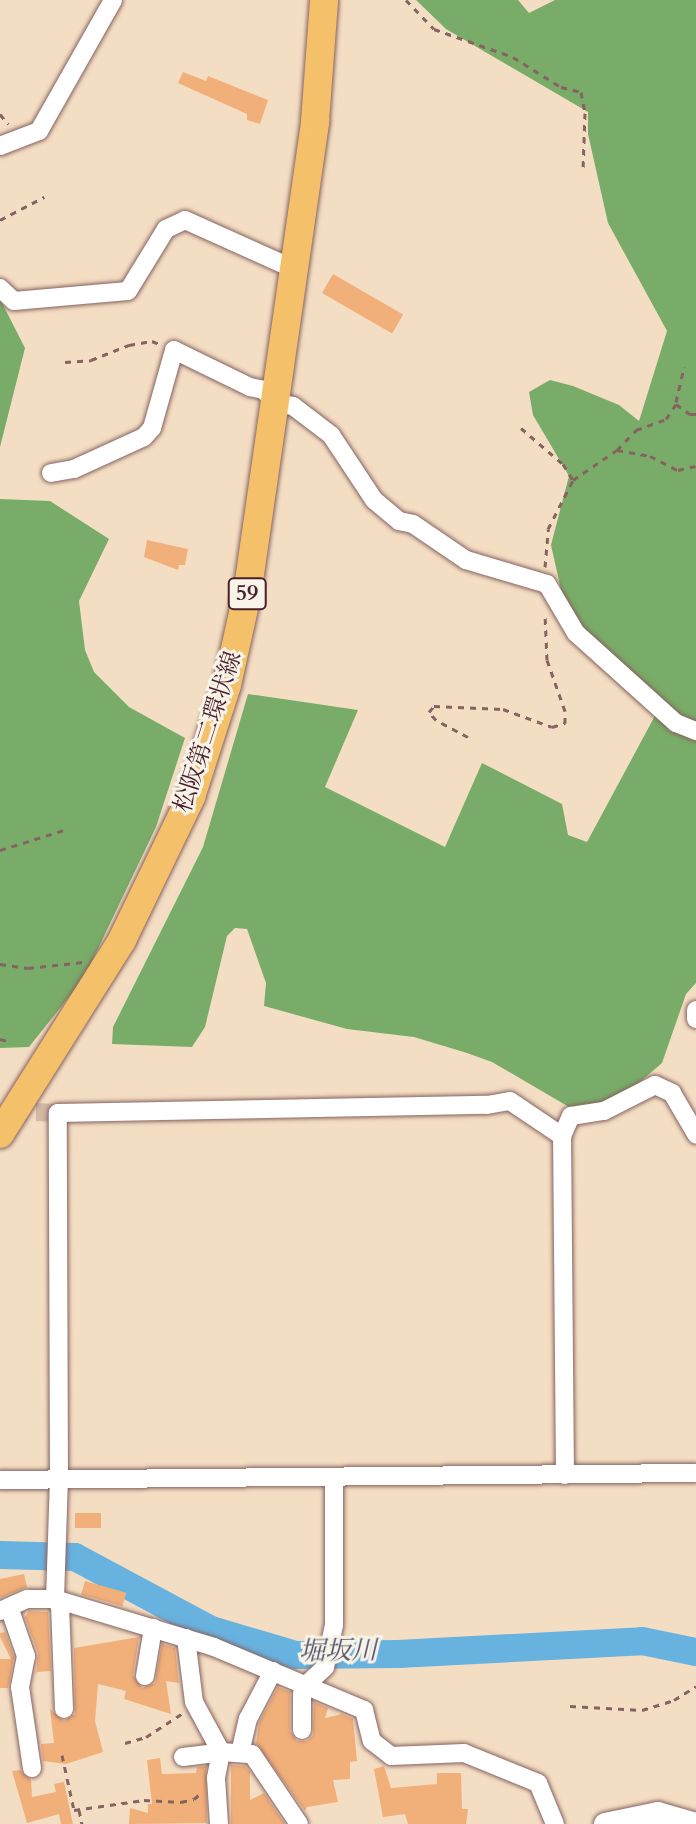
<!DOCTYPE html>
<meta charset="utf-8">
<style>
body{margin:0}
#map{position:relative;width:696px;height:1824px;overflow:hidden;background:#f4dec3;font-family:Cardo,"Noto Serif JP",serif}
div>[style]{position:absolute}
.forest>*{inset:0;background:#79ac68}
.river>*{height:28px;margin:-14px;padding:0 14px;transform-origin:14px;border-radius:14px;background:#68b2e0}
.building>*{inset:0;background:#f1af7a;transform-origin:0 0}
.minor-tunnel>*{height:18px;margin-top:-9px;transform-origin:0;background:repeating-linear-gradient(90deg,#d2b8a5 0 18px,transparent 0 27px)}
.path>*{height:3px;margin-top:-1.5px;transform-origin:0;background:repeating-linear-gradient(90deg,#866260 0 6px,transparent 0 12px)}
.roads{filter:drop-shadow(0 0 2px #866260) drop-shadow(0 0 2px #866260)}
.minor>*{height:18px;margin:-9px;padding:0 9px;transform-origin:9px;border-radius:9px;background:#fff}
.tertiary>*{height:22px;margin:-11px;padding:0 11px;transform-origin:11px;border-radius:11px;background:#fff}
.primary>*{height:28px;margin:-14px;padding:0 14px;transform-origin:14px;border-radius:14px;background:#f4c16a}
span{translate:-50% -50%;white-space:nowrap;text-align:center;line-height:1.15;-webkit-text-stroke:6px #f7f3e8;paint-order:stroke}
.shield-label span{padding:2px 6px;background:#f7f3e8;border:2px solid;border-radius:6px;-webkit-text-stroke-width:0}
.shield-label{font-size:22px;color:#4a1f2b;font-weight:700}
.street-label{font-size:24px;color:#4a1f2b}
.water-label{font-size:26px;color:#54526a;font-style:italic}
</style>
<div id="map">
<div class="forest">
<i style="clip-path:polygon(416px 0,518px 0,529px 13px,555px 0,696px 0,696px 983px,686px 994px,662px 1063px,633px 1088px,591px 1109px,569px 1107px,492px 1062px,467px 1053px,414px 1037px,347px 1029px,264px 1006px,266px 983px,247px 929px,235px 928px,227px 936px,205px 1027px,192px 1047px,112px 1044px,113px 1027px,203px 847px,248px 694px,358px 710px,325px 787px,445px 847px,482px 763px,562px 804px,568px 835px,587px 842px,657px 712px,601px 644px,581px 629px,566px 612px,551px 545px,569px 476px,533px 415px,529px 392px,550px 380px,573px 386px,619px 405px,639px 421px,667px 331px,608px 223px,588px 134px,588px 112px,446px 29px)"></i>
<i style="clip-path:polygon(0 299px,25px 348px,0 447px)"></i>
<i style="clip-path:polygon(0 499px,50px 501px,109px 539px,79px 601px,85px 650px,94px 672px,129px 707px,185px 738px,156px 827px,84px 978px,29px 1047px,0 1048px)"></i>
</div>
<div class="river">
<i style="left:0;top:1555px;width:75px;rotate:1.5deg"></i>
<i style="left:75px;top:1557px;width:154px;rotate:28.2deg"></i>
<i style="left:211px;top:1630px;width:89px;rotate:16.4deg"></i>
<i style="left:296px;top:1655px;width:102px;rotate:-0.6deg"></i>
<i style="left:398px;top:1654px;width:244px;rotate:-3deg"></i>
<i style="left:642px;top:1641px;width:55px;rotate:11.5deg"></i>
</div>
<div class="building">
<i style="clip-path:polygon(183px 72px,206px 81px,208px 76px,268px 100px,260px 124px,247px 120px,247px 114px,178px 83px)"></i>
<i style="left:333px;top:274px;width:81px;height:22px;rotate:30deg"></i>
<i style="clip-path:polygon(147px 540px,188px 549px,185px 565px,179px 565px,178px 570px,144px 557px)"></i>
<i style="left:75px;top:1513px;width:26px;height:15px"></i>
<i style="clip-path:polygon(24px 1574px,27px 1587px,0 1598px,0 1579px)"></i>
<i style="left:85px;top:1581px;width:43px;height:14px;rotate:16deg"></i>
<i style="clip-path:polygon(29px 1611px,48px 1612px,51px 1671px,37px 1672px,36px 1676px,38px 1653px,25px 1617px)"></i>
<i style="clip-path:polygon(5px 1632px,14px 1657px,8px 1688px,0 1688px,0 1659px,11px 1659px,0 1637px,0 1633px)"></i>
<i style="clip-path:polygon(139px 1637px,133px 1675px,142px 1688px,155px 1683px,162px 1644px,175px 1648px,179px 1683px,166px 1681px,171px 1714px,124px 1699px,126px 1691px,98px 1684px,95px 1721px,103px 1752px,66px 1764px,43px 1761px,41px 1744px,54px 1743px,50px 1709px,64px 1721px,75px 1714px,74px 1648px)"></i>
<i style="clip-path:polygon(278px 1687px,290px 1692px,290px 1731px,297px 1741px,307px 1741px,313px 1735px,314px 1702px,328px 1708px,325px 1718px,342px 1714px,353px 1719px,357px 1761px,350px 1762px,350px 1779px,333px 1780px,338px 1802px,307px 1807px,305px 1811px,256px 1743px,259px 1723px)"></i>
<i style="clip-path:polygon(160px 1758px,162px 1774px,196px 1773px,197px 1767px,206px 1766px,207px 1823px,129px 1824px,130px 1808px,148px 1813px,148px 1804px,152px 1804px,147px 1760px)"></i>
<i style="clip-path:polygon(231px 1765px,245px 1766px,250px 1772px,250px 1800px,264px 1793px,285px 1824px,231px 1824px)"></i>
<i style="clip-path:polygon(384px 1766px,391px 1788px,437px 1784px,437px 1773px,461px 1773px,462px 1809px,468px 1809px,466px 1824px,408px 1824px,405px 1814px,383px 1817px,374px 1769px)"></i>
<i style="clip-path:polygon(20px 1770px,31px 1780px,32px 1797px,56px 1792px,54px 1784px,64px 1782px,73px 1824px,61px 1824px,59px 1814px,27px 1823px,12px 1771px)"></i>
</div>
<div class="minor-tunnel">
<i style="left:9px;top:1111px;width:49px;rotate:2.3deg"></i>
</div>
<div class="path">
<i style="left:406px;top:0;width:40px;rotate:46deg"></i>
<i style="left:434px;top:29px;width:84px;rotate:19.5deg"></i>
<i style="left:513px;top:57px;width:57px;rotate:32deg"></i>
<i style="left:561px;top:87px;width:21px;rotate:14deg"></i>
<i style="left:581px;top:92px;width:21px;rotate:79deg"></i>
<i style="left:585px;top:113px;width:56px;rotate:92deg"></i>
<i style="left:0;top:114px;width:13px;rotate:51deg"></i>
<i style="left:0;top:220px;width:50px;rotate:-27.6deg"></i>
<i style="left:65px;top:362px;width:26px;rotate:-4deg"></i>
<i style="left:91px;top:360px;width:41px;rotate:-21.5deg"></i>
<i style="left:129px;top:345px;width:23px;rotate:-10deg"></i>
<i style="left:152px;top:341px;width:8px;rotate:23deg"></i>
<i style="left:676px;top:402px;width:36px;rotate:-77deg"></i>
<i style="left:521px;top:428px;width:55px;rotate:40.6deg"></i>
<i style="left:563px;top:464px;width:19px;rotate:58deg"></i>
<i style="left:617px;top:450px;width:34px;rotate:10deg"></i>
<i style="left:650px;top:456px;width:31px;rotate:27deg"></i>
<i style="left:678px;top:470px;width:18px;rotate:-13deg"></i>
<i style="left:545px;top:567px;width:38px;rotate:-85deg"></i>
<i style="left:548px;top:529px;width:55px;rotate:-63deg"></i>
<i style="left:573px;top:480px;width:53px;rotate:-34.3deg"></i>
<i style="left:617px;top:450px;width:28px;rotate:-46deg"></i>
<i style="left:636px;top:430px;width:32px;rotate:-20deg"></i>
<i style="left:666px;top:419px;width:18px;rotate:-56deg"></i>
<i style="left:676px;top:404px;width:17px;rotate:36deg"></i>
<i style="left:690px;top:414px;width:6px"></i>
<i style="left:468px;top:737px;width:36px;rotate:-152deg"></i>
<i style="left:436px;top:720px;width:11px;rotate:-131deg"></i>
<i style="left:429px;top:712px;width:8px;rotate:-50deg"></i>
<i style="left:434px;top:706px;width:69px;rotate:2.5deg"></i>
<i style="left:503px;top:709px;width:52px;rotate:20.2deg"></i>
<i style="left:552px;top:727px;width:14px;rotate:-17deg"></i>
<i style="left:565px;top:723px;width:12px;rotate:-90deg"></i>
<i style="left:565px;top:711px;width:54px;rotate:-109.4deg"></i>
<i style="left:547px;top:660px;width:46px;rotate:-92.5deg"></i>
<i style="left:0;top:850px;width:70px;rotate:-17.4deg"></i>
<i style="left:0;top:964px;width:28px;rotate:8deg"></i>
<i style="left:28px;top:968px;width:56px;rotate:-6.1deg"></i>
<i style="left:0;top:1039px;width:7px;rotate:16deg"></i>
<i style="left:570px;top:1706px;width:72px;rotate:3.2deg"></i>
<i style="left:642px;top:1710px;width:34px;rotate:-17deg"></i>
<i style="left:674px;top:1700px;width:26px;rotate:-32deg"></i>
<i style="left:125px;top:1743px;width:22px;rotate:-16deg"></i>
<i style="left:146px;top:1737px;width:44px;rotate:-33deg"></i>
<i style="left:62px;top:1755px;width:56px;rotate:77.7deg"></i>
<i style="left:74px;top:1810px;width:71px;rotate:-8.1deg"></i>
<i style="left:144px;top:1800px;width:37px;rotate:3deg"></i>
<i style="left:181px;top:1802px;width:13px;rotate:-13deg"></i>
<i style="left:194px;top:1799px;width:11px;rotate:-41deg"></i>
<i style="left:79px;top:1810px;width:14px;rotate:78deg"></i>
</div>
<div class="roads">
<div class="minor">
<i style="left:0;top:146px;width:42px;rotate:-21deg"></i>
<i style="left:39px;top:131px;width:150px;rotate:-60.5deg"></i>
<i style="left:0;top:288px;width:19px;rotate:43deg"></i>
<i style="left:14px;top:301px;width:114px;rotate:-5deg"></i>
<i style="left:128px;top:291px;width:73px;rotate:-58.5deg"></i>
<i style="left:166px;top:229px;width:21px;rotate:-25deg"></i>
<i style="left:185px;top:220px;width:120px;rotate:24.2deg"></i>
<i style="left:51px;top:473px;width:23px;rotate:-10deg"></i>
<i style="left:74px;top:469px;width:77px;rotate:-24.6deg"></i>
<i style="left:144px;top:437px;width:12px;rotate:-48deg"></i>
<i style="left:152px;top:428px;width:81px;rotate:-74.2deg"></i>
<i style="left:174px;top:350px;width:85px;rotate:26deg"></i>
<i style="left:250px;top:387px;width:14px;rotate:12deg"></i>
<i style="left:264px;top:390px;width:17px;rotate:50deg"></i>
<i style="left:275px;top:403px;width:18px;rotate:9deg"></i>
<i style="left:293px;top:406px;width:48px;rotate:37.3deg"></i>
<i style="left:331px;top:435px;width:78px;rotate:56.5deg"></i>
<i style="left:374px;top:500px;width:33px;rotate:40deg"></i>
<i style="left:399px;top:521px;width:14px;rotate:12deg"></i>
<i style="left:413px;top:524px;width:64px;rotate:34.2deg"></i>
<i style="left:466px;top:560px;width:84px;rotate:16.5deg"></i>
<i style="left:547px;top:584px;width:57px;rotate:59.4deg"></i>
<i style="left:576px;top:633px;width:135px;rotate:42deg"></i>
<i style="left:676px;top:723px;width:22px;rotate:22deg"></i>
<i style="left:696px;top:1010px;width:9px;rotate:90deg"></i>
<i style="left:565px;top:1475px;width:339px;rotate:-90.5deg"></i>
<i style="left:562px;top:1136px;width:22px;rotate:-66deg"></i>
<i style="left:571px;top:1116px;width:33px;rotate:-9deg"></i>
<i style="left:604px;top:1111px;width:57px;rotate:-27deg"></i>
<i style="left:655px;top:1085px;width:19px;rotate:25deg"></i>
<i style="left:672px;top:1093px;width:48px;rotate:59.7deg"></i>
<i style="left:0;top:1480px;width:696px;rotate:-0.58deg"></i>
<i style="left:9px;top:1607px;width:52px;rotate:70.9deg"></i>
<i style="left:26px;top:1656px;width:32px;rotate:101deg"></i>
<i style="left:20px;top:1687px;width:82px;rotate:81.6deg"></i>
<i style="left:0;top:1611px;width:30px;rotate:-24deg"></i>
<i style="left:27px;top:1599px;width:28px"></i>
<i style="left:55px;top:1599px;width:166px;rotate:16.8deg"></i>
<i style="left:214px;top:1647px;width:163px;rotate:22.8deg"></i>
<i style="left:364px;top:1710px;width:32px;rotate:76deg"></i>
<i style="left:372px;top:1741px;width:24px;rotate:38deg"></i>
<i style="left:391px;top:1756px;width:73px;rotate:-2.4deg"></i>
<i style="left:464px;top:1753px;width:80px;rotate:22.1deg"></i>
<i style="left:538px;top:1783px;width:44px;rotate:67.5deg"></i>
<i style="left:186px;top:1638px;width:64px;rotate:82.9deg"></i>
<i style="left:194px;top:1702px;width:57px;rotate:61.6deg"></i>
<i style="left:221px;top:1752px;width:31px;rotate:4deg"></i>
<i style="left:252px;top:1754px;width:84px;rotate:56.1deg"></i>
<i style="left:145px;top:1676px;width:49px;rotate:-80.5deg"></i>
<i style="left:64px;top:1709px;width:103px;rotate:-92.2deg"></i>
<i style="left:60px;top:1606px;width:9px;rotate:-126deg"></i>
<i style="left:55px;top:1599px;width:119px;rotate:-88.1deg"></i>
<i style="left:59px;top:1480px;width:367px;rotate:-90.2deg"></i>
<i style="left:58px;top:1113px;width:429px;rotate:-1.1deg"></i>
<i style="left:487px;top:1105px;width:23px;rotate:-10deg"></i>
<i style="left:510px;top:1101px;width:63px;rotate:33.9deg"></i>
<i style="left:302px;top:1730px;width:36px;rotate:-90deg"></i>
<i style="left:302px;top:1694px;width:10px;rotate:-66deg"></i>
<i style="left:306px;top:1685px;width:26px;rotate:-43deg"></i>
<i style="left:325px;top:1667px;width:43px;rotate:-77.9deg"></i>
<i style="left:334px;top:1625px;width:146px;rotate:-90deg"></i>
<i style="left:240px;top:1753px;width:35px;rotate:-77deg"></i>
<i style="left:248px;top:1719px;width:54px;rotate:-62.5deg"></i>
<i style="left:183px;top:1757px;width:38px;rotate:-7deg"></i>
<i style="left:221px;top:1752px;width:26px;rotate:101deg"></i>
<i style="left:216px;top:1778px;width:46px;rotate:86.3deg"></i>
</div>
<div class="tertiary">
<i style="left:605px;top:1824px;width:54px;rotate:-11.7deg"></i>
<i style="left:658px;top:1813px;width:40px;rotate:16deg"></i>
</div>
<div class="primary">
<i style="left:0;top:1134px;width:229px;rotate:-57.8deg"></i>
<i style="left:122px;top:940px;width:159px;rotate:-64.2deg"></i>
<i style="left:191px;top:797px;width:118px;rotate:-72.2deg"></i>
<i style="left:227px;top:685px;width:92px;rotate:-77.5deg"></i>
<i style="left:247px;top:595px;width:479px;rotate:-81.8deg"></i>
<i style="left:315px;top:121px;width:121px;rotate:-85.7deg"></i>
</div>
</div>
<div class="shield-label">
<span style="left:247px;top:594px">59</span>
</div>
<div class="street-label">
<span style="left:208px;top:732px;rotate:-72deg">松阪第二環状線</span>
</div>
<div class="water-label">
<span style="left:338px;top:1651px;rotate:-1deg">堀坂川</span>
</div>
</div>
